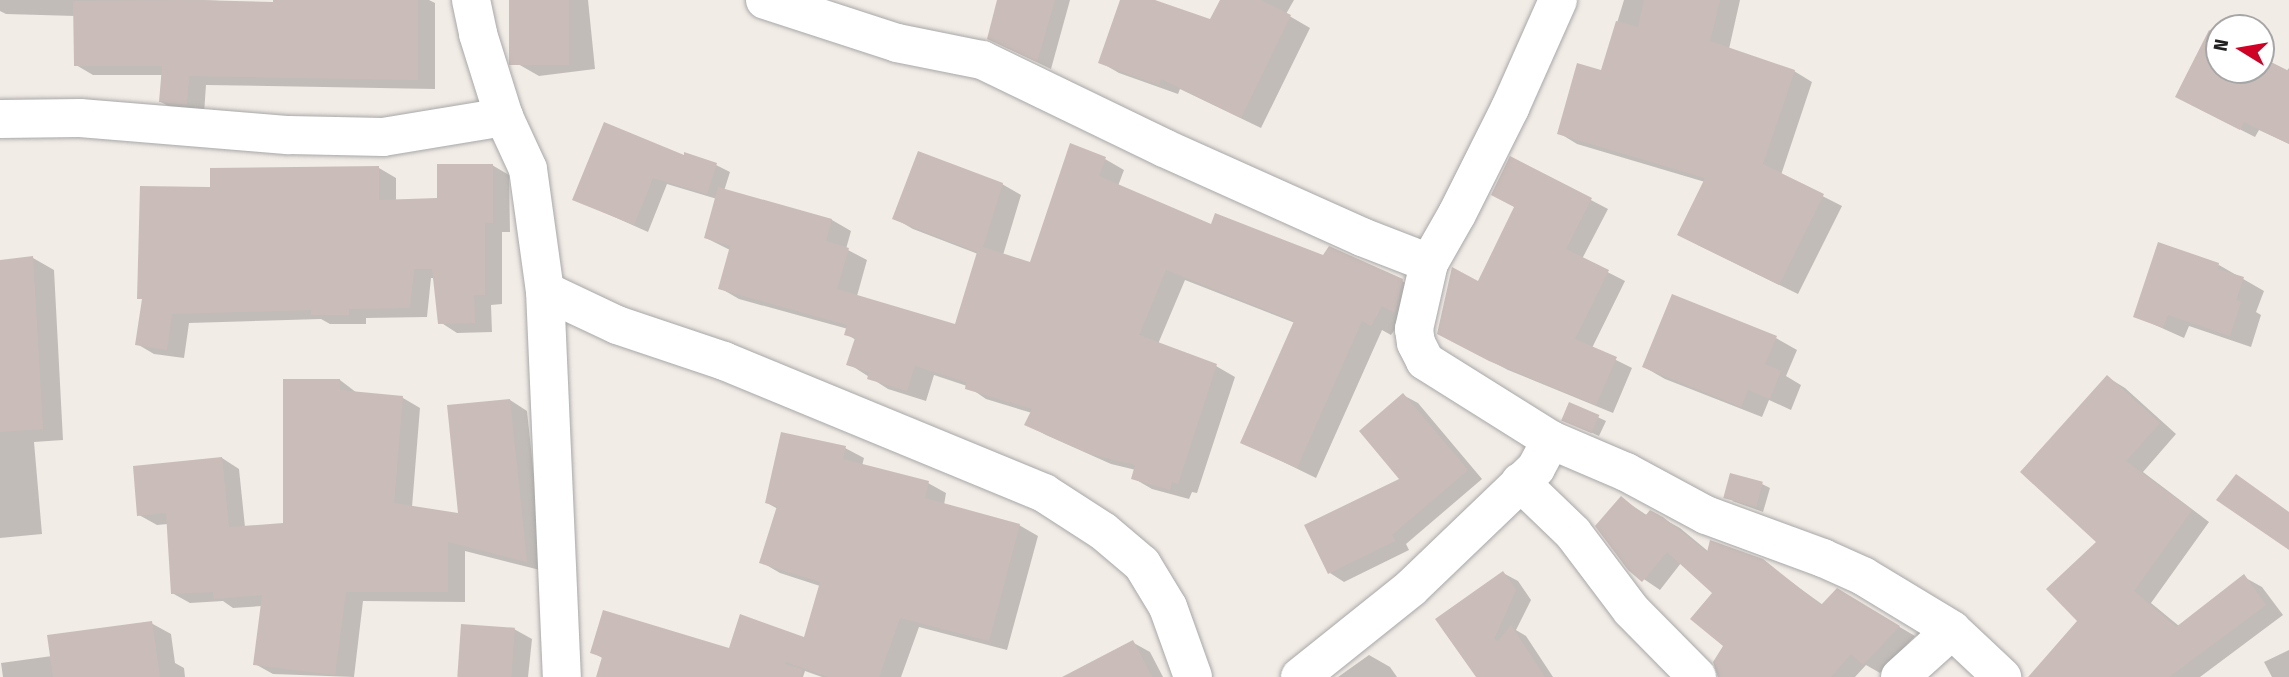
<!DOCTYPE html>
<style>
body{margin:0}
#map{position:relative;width:2289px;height:677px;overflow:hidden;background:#f2ece6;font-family:"Fira Sans Condensed",sans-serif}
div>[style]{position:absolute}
.shadow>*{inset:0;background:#0003}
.building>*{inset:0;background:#cabdb9;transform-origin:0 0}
.roads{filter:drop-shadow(0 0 2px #a8a8a8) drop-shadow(0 0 2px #a8a8a8)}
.street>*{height:38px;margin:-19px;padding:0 19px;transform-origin:19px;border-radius:19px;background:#fff}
span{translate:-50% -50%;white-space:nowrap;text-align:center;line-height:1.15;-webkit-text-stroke:5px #fff;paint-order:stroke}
.north{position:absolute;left:2205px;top:14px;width:70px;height:70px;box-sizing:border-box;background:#fff;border:2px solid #a6a6a6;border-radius:50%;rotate:281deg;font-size:19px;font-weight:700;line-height:28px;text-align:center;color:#212121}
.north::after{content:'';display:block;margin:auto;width:24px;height:32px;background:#d10025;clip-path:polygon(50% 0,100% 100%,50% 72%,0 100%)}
</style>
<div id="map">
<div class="shadow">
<i style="clip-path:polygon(0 0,202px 0,275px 4px,275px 0,429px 0,435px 3px,435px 89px,206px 85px,204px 114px,179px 112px,161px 102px,163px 75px,93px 75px,76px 65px,75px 16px,6px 14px,0 11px)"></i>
<i style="clip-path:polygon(511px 0,588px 0,595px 69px,539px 76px,518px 64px)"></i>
<i style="clip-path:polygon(999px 0,1070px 0,1051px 69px,1003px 46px)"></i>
<i style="clip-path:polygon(1121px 0,1150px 0,1211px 21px,1221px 0,1294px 0,1286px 14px,1310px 28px,1261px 128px,1180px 89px,1178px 94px,1119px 73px,1100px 62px)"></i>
<i style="clip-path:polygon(1624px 0,1740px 0,1729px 49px,1794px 71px,1812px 82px,1781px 175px,1842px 206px,1798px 294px,1698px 245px,1705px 182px,1577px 144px,1559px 133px,1602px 72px)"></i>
<i style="clip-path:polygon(2219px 37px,2219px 70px,2261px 70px,2261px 59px,2286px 72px,2289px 68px,2289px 144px,2259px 130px,2255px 137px,2192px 105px)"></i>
<i style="clip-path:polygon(685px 157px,716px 165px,730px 172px,724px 191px,832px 220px,851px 231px,846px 249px,867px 260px,857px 296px,956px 327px,978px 254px,913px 229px,894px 218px,1002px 184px,1021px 195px,1003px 255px,1031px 264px,1105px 159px,1124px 170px,1118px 186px,1212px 226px,1402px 281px,1421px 292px,1391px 335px,1382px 330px,1316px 478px,1242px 442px,1295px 323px,1185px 280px,1158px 344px,1216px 366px,1235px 377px,1197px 493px,1192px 492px,1189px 499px,1152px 489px,1133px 478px,1136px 470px,1111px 464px,1046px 435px,1027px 424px,1032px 413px,986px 399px,967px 386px,934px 375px,926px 401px,888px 389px,849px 364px,856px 340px,846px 334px,848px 329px,739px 299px,720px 288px,730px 250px,706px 238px,717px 199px,667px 184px,648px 232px,574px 199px)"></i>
<i style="clip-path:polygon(1511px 158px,1608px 209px,1582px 259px,1625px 281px,1592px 348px,1632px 368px,1613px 413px,1508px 370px,1456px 343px,1479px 283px,1516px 207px)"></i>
<i style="clip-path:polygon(492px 165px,509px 175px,510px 232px,502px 232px,502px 304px,491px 305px,492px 332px,457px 333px,440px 322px,435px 278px,431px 278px,427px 317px,366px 318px,366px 324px,330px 324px,321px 319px,189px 323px,184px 358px,154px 354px,137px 344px,144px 300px,139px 298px,212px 188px,379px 168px,396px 178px,396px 201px,439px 199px)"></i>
<i style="clip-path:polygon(33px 258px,54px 270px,63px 440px,34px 442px,42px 534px,0 538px,0 261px)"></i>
<i style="clip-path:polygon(2219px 265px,2264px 291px,2256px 312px,2261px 315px,2251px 347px,2189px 326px,2184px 338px,2135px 316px)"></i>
<i style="clip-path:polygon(1776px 338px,1797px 350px,1786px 376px,1801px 385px,1791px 410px,1769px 400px,1762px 417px,1665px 379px,1644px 367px)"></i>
<i style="clip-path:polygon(2107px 377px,2125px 388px,2176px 434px,2143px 472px,2209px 522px,2151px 603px,2179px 626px,2244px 577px,2262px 587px,2283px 615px,2200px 677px,2047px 677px,2079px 621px,2098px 542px)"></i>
<i style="clip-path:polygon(340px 380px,357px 393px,403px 398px,420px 408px,412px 507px,460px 515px,510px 400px,527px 411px,544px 571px,465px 551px,465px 602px,363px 601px,354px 677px,273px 674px,255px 664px,262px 606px,233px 608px,223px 601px,190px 603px,172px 593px,168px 524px,157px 525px,139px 515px,222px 458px,239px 469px,245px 527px,285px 525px)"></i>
<i style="clip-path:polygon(1403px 395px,1418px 403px,1482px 479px,1406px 544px,1409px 550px,1344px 582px,1330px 573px,1402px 479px)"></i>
<i style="clip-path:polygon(1570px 404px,1606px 421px,1599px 436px,1570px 423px)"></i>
<i style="clip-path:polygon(845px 448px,864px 458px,862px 466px,928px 483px,946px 493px,944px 505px,1019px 525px,1038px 536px,1007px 650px,919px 627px,901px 677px,822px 677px,805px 671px,803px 677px,598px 677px,604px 659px,592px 652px,730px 650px,805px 640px,820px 586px,780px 573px,761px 562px,778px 509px,767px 503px)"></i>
<i style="clip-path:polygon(1762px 484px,1770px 488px,1763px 512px,1732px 501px)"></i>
<i style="clip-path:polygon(1621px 498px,1648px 516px,1651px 512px,1680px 528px,1709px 552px,1762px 561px,1823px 605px,1837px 590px,1915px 636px,1880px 673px,1866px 665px,1855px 677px,1720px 677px,1726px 645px,1714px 592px,1681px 563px,1660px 590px,1629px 569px)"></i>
<i style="clip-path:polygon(1503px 573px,1518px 581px,1531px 600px,1516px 630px,1526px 636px,1553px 677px,1477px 677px)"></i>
<i style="clip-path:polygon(151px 623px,171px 634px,175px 663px,184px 668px,185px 677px,3px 677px,1px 663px,52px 656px)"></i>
<i style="clip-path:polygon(514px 629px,532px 639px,528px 677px,459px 677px)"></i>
<i style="clip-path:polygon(1132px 642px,1150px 652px,1163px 677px,1066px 677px)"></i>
<i style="clip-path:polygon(2289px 650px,2289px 677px,2272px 677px,2264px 662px)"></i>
<i style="clip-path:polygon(1369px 655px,1390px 667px,1397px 677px,1338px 677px)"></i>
</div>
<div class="building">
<i style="clip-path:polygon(195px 0,273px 2px,273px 0,418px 0,418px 80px,189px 76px,187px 105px,159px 102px,162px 66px,74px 66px,73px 1px)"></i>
<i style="left:509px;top:0;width:60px;height:65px"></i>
<i style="clip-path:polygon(997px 0,1055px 0,1037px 62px,987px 39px)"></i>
<i style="clip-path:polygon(1120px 0,1155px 0,1210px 19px,1220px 0,1261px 0,1291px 15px,1241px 118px,1161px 79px,1159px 85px,1098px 63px)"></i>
<i style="clip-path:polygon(1644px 0,1720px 0,1710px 41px,1795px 70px,1763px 164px,1824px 194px,1779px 285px,1677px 235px,1705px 178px,1557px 134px,1577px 63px,1601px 70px,1616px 21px,1638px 27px)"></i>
<i style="clip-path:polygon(2209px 30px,2219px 35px,2219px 70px,2261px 70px,2261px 57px,2289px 71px,2289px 144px,2244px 122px,2240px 130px,2175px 97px)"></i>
<i style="clip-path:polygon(604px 122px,684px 155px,684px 152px,717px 163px,707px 194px,653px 178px,634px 225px,572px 200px)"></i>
<i style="clip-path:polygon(1070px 143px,1106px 157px,1099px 176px,1211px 224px,1215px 213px,1323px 255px,1329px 246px,1403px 279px,1395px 313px,1382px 306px,1371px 326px,1362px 321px,1297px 468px,1240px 443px,1294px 321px,1166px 270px,1139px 335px,1217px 364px,1178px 484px,1172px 482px,1170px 490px,1131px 479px,1135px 465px,1090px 454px,1024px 425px,1032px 409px,965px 389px,966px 382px,915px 366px,907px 391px,867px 379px,869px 372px,846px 365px,855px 338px,844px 335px,847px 325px,718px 289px,730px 246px,704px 238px,718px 187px,832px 219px,826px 241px,849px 248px,837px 289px,955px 324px,977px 252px,892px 219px,918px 151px,1003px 183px,983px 247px,1030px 262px)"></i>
<i style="clip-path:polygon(1510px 156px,1592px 198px,1566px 249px,1609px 270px,1575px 339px,1617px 357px,1596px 405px,1489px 361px,1437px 334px,1452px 267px,1478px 281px,1514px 207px,1491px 195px)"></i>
<i style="clip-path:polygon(437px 164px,493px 164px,493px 223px,485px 223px,485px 295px,474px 295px,475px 323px,438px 324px,432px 269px,414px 269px,410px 308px,349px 309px,349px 315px,311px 315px,311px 310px,172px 314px,167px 350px,135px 345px,142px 299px,137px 299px,140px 186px,210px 187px,210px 168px,379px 166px,379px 200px,437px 198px)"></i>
<i style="clip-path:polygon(2158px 242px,2219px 263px,2218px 269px,2244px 277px,2236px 300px,2241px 302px,2230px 336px,2168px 315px,2163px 328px,2133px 317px)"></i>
<i style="clip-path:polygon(33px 256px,43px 429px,0 432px,0 260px)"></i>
<i style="clip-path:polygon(1672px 294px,1777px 336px,1765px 364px,1781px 371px,1770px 399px,1748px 390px,1741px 407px,1642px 367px)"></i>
<i style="clip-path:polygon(2107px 375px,2160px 423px,2126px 461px,2192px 510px,2134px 591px,2176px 627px,2244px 574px,2266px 605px,2169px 677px,2028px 677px,2077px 621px,2046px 589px,2096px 542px,2020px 472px)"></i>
<i style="clip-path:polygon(283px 379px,340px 379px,340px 390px,403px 396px,394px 503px,458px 513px,447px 405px,510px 399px,527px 562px,448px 542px,448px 592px,346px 592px,335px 675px,253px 665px,262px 595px,214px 599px,213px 592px,171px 594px,166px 513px,137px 516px,133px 466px,222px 457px,229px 527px,283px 523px)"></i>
<i style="clip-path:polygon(1403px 393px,1468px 470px,1392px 535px,1395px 541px,1328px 574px,1304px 525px,1399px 479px,1359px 431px)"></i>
<i style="left:1569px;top:402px;width:33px;height:20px;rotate:23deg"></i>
<i style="clip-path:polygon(781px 432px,846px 446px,843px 459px,929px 481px,925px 498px,1020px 524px,989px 641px,900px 618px,879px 677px,828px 677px,786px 662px,785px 664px,802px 669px,801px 677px,596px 677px,602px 657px,590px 653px,603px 610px,729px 648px,740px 614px,804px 637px,820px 582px,759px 563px,777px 506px,765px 503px)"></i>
<i style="left:1730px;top:473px;width:34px;height:26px;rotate:15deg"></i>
<i style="clip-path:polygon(2236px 474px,2289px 512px,2289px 550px,2216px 500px)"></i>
<i style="clip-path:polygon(1621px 496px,1645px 516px,1650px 510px,1663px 517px,1707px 552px,1710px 540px,1763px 559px,1821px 605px,1837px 588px,1900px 626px,1863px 665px,1851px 654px,1831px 677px,1718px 677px,1713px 662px,1723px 646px,1690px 619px,1712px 593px,1667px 552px,1642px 582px,1628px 570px,1595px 526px)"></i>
<i style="clip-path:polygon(1503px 571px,1516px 590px,1494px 639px,1498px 641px,1511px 625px,1545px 677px,1476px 677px,1435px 619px)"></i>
<i style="clip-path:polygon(152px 621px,160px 677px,53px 677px,47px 635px)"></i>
<i style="left:461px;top:624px;width:54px;height:53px;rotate:4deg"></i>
<i style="clip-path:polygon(1133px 640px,1152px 677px,1062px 677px)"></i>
</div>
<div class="roads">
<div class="street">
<i style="left:471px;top:0;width:35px;rotate:78deg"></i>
<i style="left:478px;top:34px;width:87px;rotate:72.6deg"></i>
<i style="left:504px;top:117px;width:57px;rotate:65.2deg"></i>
<i style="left:528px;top:169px;width:123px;rotate:82.1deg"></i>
<i style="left:545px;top:291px;width:386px;rotate:87.5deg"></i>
<i style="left:765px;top:0;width:139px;rotate:18deg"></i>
<i style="left:897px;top:43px;width:87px;rotate:11.3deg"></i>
<i style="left:982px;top:60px;width:202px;rotate:25.8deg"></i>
<i style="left:1164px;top:148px;width:217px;rotate:24.2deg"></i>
<i style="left:1362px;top:237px;width:72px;rotate:21.2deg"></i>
<i style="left:1429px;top:263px;width:56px;rotate:-60.3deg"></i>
<i style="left:1457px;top:214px;width:119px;rotate:-63.4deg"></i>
<i style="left:1510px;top:108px;width:118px;rotate:-66deg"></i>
<i style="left:0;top:119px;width:80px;rotate:-0.7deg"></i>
<i style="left:80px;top:118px;width:210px;rotate:4.7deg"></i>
<i style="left:289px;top:135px;width:94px;rotate:1.2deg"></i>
<i style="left:383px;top:137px;width:123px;rotate:-9.4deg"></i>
<i style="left:1429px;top:263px;width:68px;rotate:102.8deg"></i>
<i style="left:1414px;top:329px;width:14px;rotate:82deg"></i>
<i style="left:1416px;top:343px;width:20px;rotate:63deg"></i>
<i style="left:1425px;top:361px;width:149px;rotate:32.1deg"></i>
<i style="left:545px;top:291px;width:80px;rotate:25.3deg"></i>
<i style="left:617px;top:325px;width:113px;rotate:18.6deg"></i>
<i style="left:724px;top:361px;width:346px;rotate:22.4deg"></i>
<i style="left:1044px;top:493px;width:70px;rotate:32.8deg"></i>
<i style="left:1103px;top:531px;width:51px;rotate:40.2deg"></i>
<i style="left:1142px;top:564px;width:50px;rotate:58.8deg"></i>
<i style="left:1168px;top:607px;width:74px;rotate:70.3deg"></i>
<i style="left:1520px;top:482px;width:74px;rotate:43.9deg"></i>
<i style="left:1573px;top:533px;width:96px;rotate:53deg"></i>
<i style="left:1631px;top:610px;width:94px;rotate:45.4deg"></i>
<i style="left:1300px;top:677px;width:142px;rotate:-38.7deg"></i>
<i style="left:1411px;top:588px;width:173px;rotate:-43.8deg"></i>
<i style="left:1536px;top:468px;width:32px;rotate:-62deg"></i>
<i style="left:1551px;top:440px;width:82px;rotate:23.1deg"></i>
<i style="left:1626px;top:472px;width:91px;rotate:28.3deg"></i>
<i style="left:1706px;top:515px;width:125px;rotate:20.2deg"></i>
<i style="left:1823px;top:558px;width:44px;rotate:24.2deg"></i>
<i style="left:1863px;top:576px;width:104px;rotate:31.2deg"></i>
<i style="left:1952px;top:630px;width:69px;rotate:43.2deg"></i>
<i style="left:1900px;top:677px;width:70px;rotate:-42.1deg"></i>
</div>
</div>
<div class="north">N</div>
</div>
